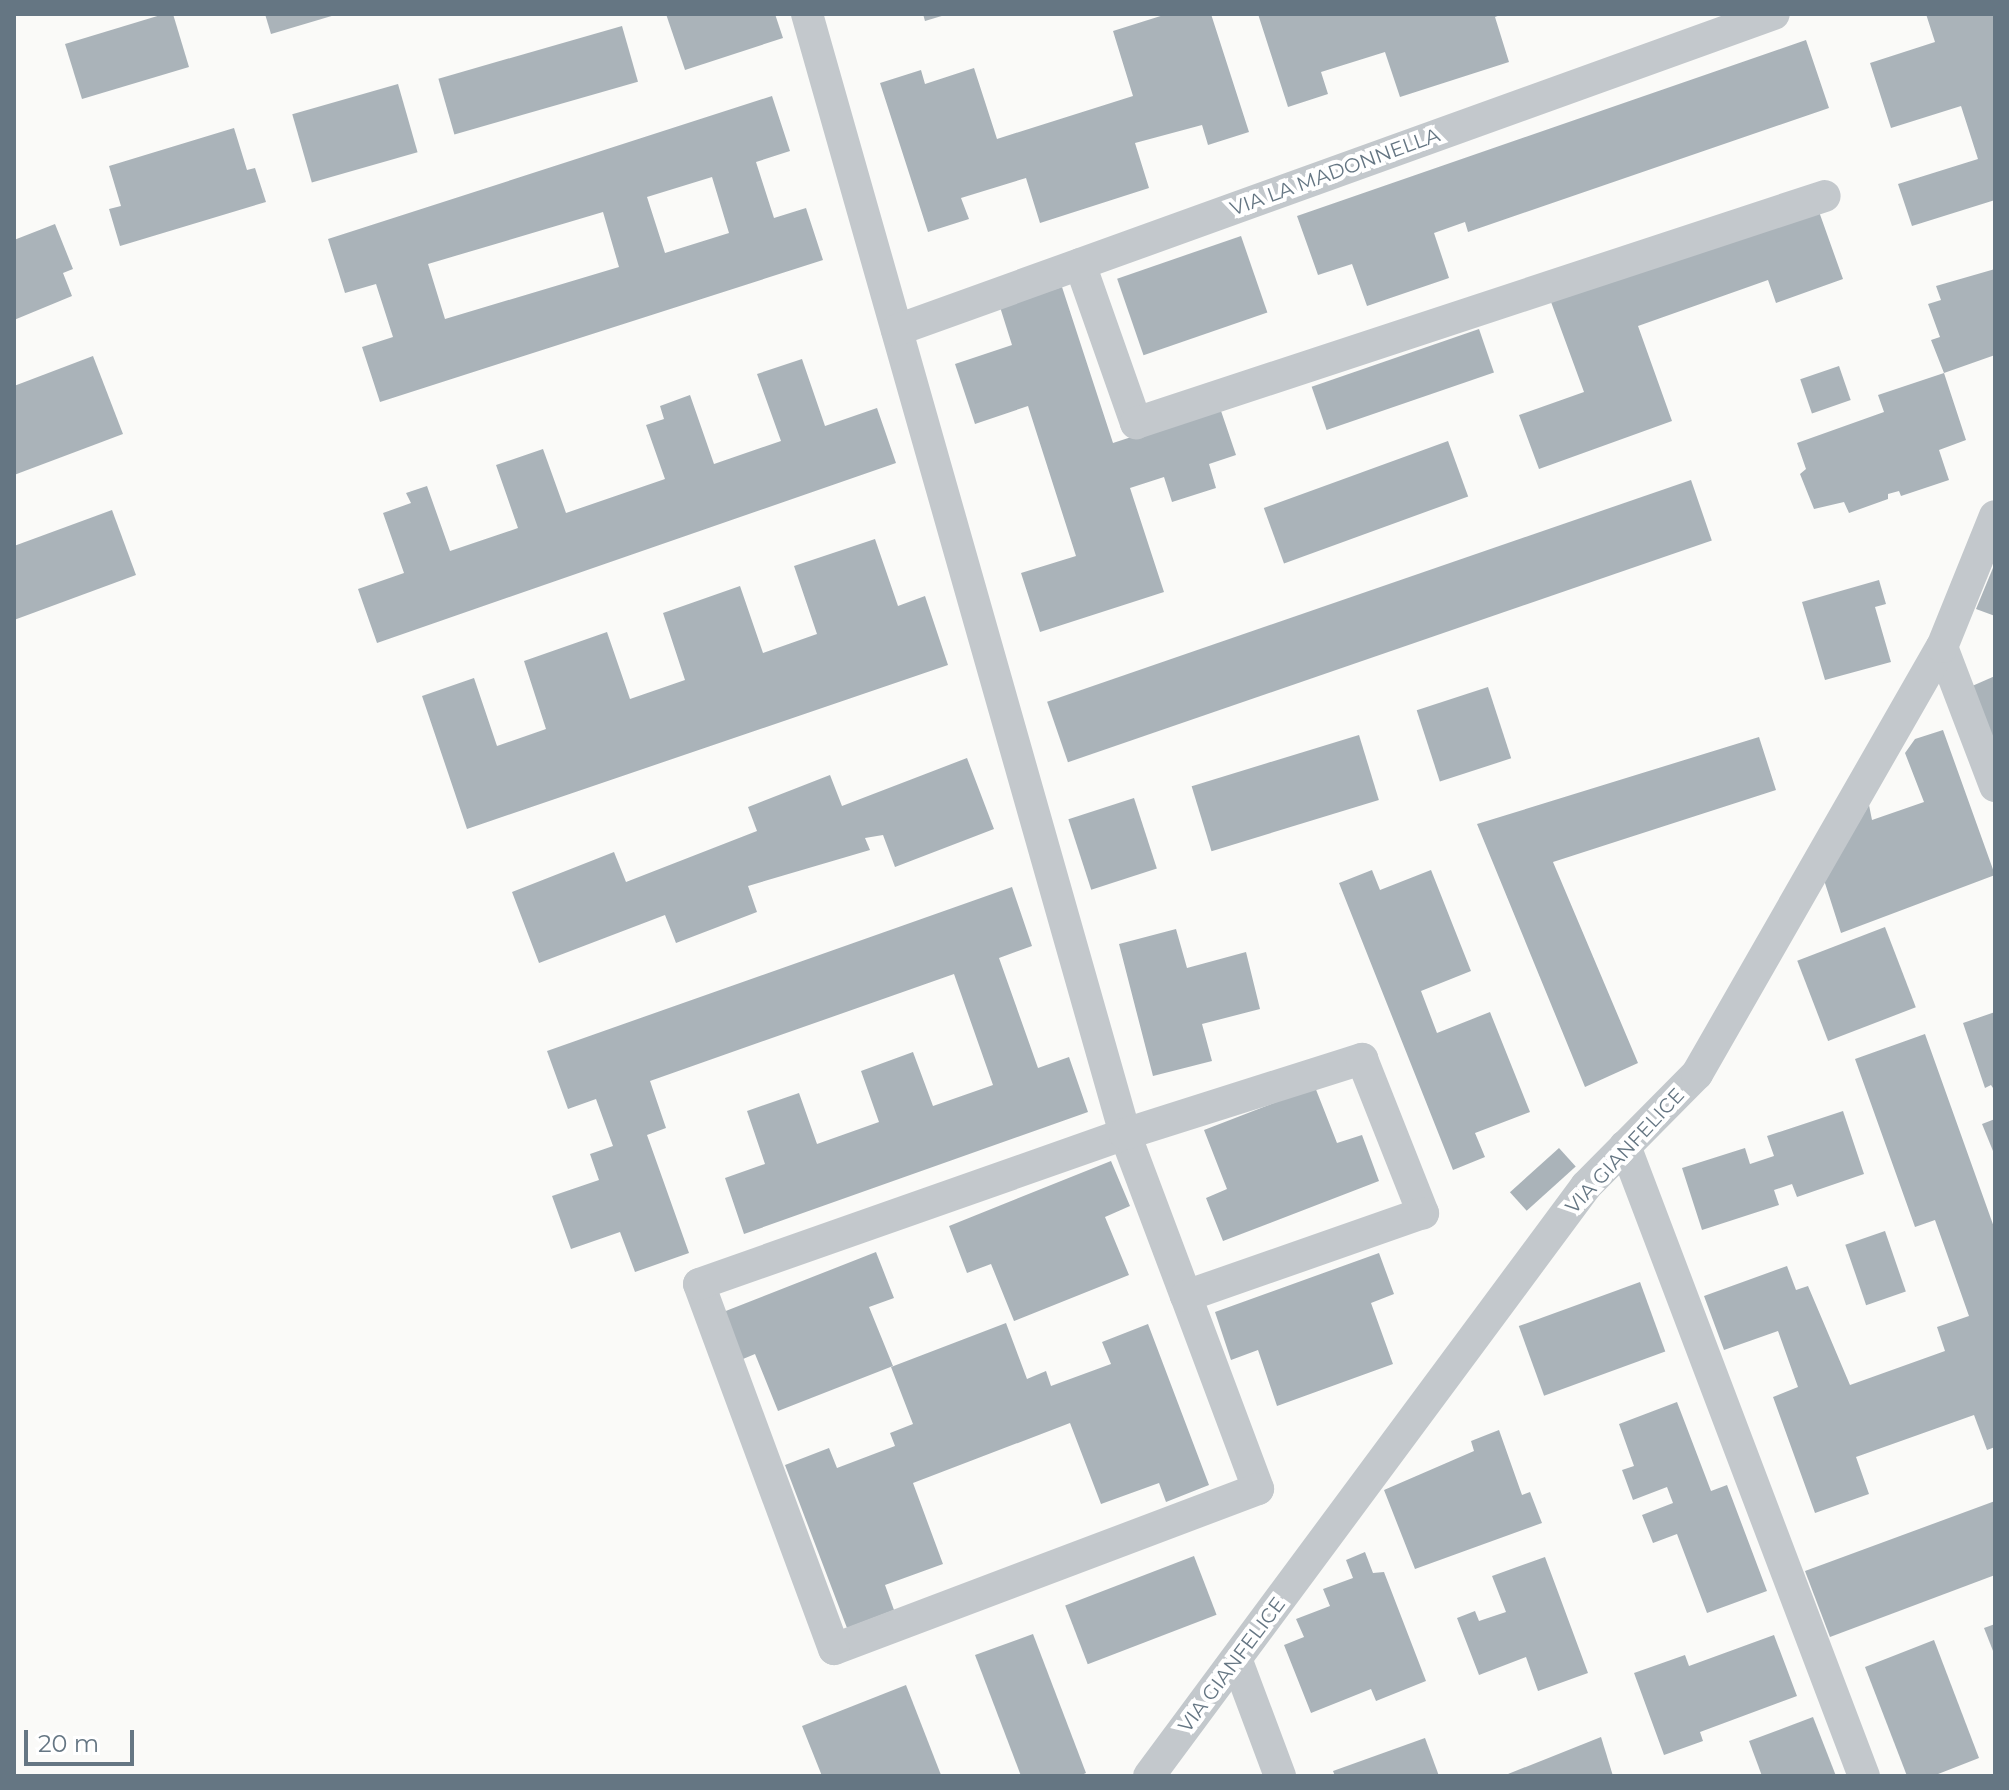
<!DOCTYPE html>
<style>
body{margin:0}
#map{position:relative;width:2009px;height:1790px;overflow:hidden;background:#fafaf8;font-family:Montserrat,sans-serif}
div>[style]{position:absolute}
.building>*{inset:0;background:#aab3b9;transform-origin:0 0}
.minor>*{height:32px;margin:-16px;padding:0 16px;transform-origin:16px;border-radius:16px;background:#c3c8cc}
span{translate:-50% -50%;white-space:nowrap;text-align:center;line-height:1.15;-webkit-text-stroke:8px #fff;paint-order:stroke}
.street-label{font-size:20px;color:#657683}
.frame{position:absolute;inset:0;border:16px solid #657683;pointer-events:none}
.scale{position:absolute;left:24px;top:1730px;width:110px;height:36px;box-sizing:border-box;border:4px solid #657683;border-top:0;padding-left:10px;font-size:24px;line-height:28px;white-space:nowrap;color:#657683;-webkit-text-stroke:6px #fff;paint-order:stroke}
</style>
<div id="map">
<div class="building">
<i style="clip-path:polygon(164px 14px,173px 14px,189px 67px,82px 99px,65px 44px)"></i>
<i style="clip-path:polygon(265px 14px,335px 14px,335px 15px,271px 34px)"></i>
<i style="clip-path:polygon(666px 14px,775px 14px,783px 38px,685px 70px)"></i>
<i style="clip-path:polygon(923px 14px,945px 14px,945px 15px,925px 21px)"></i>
<i style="clip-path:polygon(1167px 14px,1211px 14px,1249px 132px,1208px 145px,1202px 125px,1135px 143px,1149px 188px,1040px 223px,1026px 178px,961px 198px,969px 219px,928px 232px,880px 83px,921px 70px,925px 84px,974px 68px,997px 139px,1133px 96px,1113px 31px)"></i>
<i style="clip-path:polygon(1258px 14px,1503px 14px,1495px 17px,1509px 62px,1400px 97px,1385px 52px,1321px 72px,1328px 94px,1288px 107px)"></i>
<i style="clip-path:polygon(1926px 14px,1994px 14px,1995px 200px,1912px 226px,1898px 184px,1978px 159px,1961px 106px,1891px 128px,1870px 63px,1935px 42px)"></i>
<i style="left:622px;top:26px;width:58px;height:191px;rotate:74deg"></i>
<i style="clip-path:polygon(1806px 40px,1829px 108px,1468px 232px,1465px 222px,1434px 233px,1449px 278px,1367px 306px,1352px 264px,1318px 275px,1297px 216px)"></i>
<i style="left:398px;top:84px;width:71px;height:110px;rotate:74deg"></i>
<i style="clip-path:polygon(evenodd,772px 96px,790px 151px,756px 162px,774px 218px,806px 208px,823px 260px,380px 402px,362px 347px,393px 337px,376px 284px,345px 293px,328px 239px,772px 96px,712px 177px,729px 233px,665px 253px,647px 197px,712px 177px,772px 96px,603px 212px,619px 267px,445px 319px,428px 264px,603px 212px)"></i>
<i style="clip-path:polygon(234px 128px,247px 170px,255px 168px,266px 202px,120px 246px,109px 209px,121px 206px,109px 166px)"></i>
<i style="clip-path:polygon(1817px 206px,1843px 279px,1776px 303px,1768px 280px,1638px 326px,1672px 421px,1539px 469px,1519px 415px,1584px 392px,1551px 302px)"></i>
<i style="clip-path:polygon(55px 224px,73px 269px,63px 273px,72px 296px,14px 320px,14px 240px)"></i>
<i style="left:1241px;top:236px;width:81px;height:131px;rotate:71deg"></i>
<i style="clip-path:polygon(1995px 269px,1995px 355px,1944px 373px,1931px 340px,1940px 337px,1928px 304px,1941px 300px,1936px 286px)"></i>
<i style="clip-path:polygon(1062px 287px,1113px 443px,1220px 408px,1236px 455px,1209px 464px,1216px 488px,1172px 502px,1164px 477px,1130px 488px,1164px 592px,1040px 632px,1021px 573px,1076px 556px,1028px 406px,975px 424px,955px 364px,1012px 345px,1000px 307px)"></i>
<i style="left:1479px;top:329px;width:46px;height:177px;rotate:71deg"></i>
<i style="clip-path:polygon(93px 356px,123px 434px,14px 475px,14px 386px)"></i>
<i style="clip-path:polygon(802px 359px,825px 426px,877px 408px,896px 463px,377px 643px,358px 589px,404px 573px,383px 513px,411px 503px,406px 493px,427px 486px,450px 551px,518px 528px,496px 465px,543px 449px,566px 513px,665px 479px,646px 425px,664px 419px,660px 406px,690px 395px,714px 464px,781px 441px,757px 374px)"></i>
<i style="left:1839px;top:366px;width:36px;height:41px;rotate:71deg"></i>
<i style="clip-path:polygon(1944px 373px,1966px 440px,1939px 450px,1949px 480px,1901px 496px,1899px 491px,1888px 494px,1888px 499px,1849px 513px,1844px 502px,1814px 509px,1800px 474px,1806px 469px,1797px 443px,1884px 412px,1878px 395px)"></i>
<i style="left:1448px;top:441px;width:59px;height:196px;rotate:70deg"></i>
<i style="left:1691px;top:480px;width:64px;height:681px;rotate:71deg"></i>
<i style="clip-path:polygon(112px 510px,136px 575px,14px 620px,14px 546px)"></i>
<i style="clip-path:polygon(875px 539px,898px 606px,925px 596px,948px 665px,467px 829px,422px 696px,474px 678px,497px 746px,546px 729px,524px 661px,607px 632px,630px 699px,685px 680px,663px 613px,740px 586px,763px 653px,817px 634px,794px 566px)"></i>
<i style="clip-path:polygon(1995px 563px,1995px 616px,1976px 609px)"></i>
<i style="clip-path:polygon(1879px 580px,1886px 604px,1875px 607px,1891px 662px,1825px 680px,1802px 602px)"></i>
<i style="clip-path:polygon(1995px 676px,1995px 777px,1963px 690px)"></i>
<i style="left:1488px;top:687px;width:75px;height:75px;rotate:72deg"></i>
<i style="clip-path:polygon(1943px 730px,1995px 875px,1841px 933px,1824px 880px,1869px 805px,1872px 820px,1924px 802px,1905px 753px,1915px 739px)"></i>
<i style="left:1359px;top:735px;width:68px;height:175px;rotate:73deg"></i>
<i style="clip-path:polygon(1759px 737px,1776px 790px,1553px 862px,1638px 1063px,1585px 1087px,1477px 824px)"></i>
<i style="clip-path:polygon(967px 758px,994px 829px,895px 867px,883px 835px,865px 838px,870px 850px,748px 886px,757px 912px,676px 943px,665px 915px,539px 963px,512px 892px,614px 852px,626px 882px,757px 831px,748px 807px,830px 775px,842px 806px)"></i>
<i style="left:1134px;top:798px;width:74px;height:69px;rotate:72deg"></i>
<i style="clip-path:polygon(1372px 870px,1380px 890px,1431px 870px,1471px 971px,1421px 991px,1437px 1033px,1490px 1012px,1530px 1112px,1475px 1133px,1485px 1157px,1453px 1170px,1339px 883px)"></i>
<i style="clip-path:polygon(1012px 887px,1032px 946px,999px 958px,1038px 1068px,1069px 1057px,1088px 1112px,744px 1234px,725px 1178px,765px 1164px,747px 1111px,799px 1093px,817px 1144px,879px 1122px,861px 1071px,913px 1052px,933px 1106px,993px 1085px,954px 974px,650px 1081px,666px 1128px,647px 1135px,689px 1253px,635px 1272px,620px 1232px,571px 1249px,552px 1196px,599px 1180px,590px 1154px,613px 1146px,596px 1099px,568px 1109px,547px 1051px)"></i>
<i style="left:1885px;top:927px;width:86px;height:94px;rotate:69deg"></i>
<i style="clip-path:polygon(1176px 929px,1187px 968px,1246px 952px,1260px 1009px,1202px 1024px,1212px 1061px,1153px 1076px,1119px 944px)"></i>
<i style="clip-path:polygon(1995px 1012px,1995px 1091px,1991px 1085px,1985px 1088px,1963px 1023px)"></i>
<i style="clip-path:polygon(1925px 1034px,1995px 1230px,1995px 1447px,1987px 1450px,1974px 1415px,1856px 1457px,1869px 1494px,1815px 1513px,1773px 1397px,1798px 1387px,1778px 1331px,1724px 1350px,1704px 1296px,1787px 1266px,1796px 1290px,1808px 1286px,1850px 1385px,1945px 1351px,1937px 1327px,1969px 1316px,1935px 1220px,1915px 1227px,1855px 1059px)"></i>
<i style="clip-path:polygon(1315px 1087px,1337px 1143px,1362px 1135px,1379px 1181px,1223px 1241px,1206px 1198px,1227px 1189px,1204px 1130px)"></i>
<i style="clip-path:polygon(1843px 1111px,1864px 1174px,1797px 1197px,1792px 1184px,1774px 1190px,1779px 1205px,1702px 1230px,1682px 1168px,1745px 1148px,1750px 1164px,1774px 1156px,1767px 1136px)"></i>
<i style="clip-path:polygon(1995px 1119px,1995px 1156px,1982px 1124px)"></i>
<i style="left:1559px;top:1148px;width:25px;height:66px;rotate:48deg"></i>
<i style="clip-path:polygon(1111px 1161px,1130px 1206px,1105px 1217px,1129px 1275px,1014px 1321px,991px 1264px,967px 1273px,949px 1226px)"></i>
<i style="left:1885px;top:1231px;width:64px;height:42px;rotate:71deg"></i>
<i style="clip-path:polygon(876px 1252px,894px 1298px,869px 1307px,893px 1366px,778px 1411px,755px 1354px,731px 1364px,713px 1316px)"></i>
<i style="clip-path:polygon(1379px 1253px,1394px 1294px,1371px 1303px,1393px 1364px,1277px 1406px,1258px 1350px,1231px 1360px,1215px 1312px)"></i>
<i style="left:1640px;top:1282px;width:74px;height:129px;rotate:70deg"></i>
<i style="clip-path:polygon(1006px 1323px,1027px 1379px,1046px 1371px,1051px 1386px,1111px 1364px,1102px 1342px,1148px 1324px,1209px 1485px,1166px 1502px,1159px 1483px,1101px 1504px,1070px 1423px,913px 1483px,943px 1564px,885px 1585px,894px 1610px,847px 1628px,785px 1465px,829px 1448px,837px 1468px,895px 1446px,890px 1433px,913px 1424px,891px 1367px)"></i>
<i style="clip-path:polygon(1677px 1402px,1711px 1491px,1727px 1485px,1767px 1591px,1707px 1613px,1677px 1534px,1653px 1543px,1642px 1515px,1673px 1503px,1667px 1487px,1633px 1500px,1622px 1470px,1634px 1466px,1619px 1424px)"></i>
<i style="clip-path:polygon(1499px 1430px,1522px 1495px,1530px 1492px,1542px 1523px,1415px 1569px,1384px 1490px,1474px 1451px,1471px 1441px)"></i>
<i style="clip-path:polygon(1995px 1501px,1995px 1575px,1830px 1637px,1805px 1571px)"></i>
<i style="clip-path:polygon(1365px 1552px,1373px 1573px,1384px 1572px,1426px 1681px,1376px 1701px,1371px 1689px,1311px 1713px,1284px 1645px,1304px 1637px,1296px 1619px,1330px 1606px,1323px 1589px,1353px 1578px,1346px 1560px)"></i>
<i style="left:1194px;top:1556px;width:63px;height:138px;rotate:69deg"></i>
<i style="clip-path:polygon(1545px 1557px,1588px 1673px,1538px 1691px,1526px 1657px,1479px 1675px,1457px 1618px,1475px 1611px,1479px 1621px,1506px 1612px,1492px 1576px)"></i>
<i style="clip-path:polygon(1995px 1624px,1995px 1656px,1984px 1628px)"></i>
<i style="clip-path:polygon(1033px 1634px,1086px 1773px,1079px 1776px,1021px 1776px,975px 1655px)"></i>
<i style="clip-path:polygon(1774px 1635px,1797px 1696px,1700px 1732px,1703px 1741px,1664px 1755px,1634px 1673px,1685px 1655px,1689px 1666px)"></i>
<i style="clip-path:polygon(1934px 1640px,1979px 1758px,1933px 1776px,1907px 1776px,1865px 1667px)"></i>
<i style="clip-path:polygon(906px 1685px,941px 1775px,822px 1776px,802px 1726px)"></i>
<i style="clip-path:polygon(1813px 1717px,1836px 1776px,1762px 1776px,1749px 1741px)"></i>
<i style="clip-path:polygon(1601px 1737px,1613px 1776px,1503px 1776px)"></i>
<i style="clip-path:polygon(1425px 1738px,1439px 1776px,1335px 1776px,1333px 1771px)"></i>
</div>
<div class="minor">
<i style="left:807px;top:14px;width:1164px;rotate:74.15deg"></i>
<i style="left:1125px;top:1134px;width:173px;rotate:69.4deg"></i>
<i style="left:1186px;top:1296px;width:206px;rotate:69.5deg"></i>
<i style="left:1258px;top:1489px;width:453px;rotate:159.3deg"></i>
<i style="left:834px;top:1649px;width:389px;rotate:-110.3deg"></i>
<i style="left:699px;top:1284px;width:452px;rotate:-19.4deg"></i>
<i style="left:1125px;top:1134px;width:249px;rotate:-17.6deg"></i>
<i style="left:1362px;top:1059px;width:166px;rotate:68.4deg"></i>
<i style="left:1423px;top:1213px;width:251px;rotate:160.7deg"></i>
<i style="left:1080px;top:264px;width:169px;rotate:70.6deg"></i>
<i style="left:1136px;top:423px;width:725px;rotate:-18.24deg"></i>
<i style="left:897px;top:330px;width:932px;rotate:-19.82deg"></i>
<i style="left:1942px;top:647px;width:149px;rotate:69.1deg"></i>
<i style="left:1625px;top:1146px;width:674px;rotate:69.23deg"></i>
<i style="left:1237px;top:1661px;width:123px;rotate:69.5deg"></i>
<i style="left:1149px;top:1776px;width:734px;rotate:-53.47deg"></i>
<i style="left:1586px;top:1186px;width:158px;rotate:-45.3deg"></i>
<i style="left:1697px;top:1074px;width:492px;rotate:-60.2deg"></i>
<i style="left:1942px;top:647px;width:141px;rotate:-68deg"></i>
</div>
<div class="street-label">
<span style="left:1335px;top:172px;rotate:-20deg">VIA LA MADONNELLA</span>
<span style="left:1625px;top:1151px;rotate:-47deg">VIA GIANFELICE</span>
<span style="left:1232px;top:1665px;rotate:-53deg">VIA GIANFELICE</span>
</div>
<div class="frame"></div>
<div class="scale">20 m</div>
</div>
